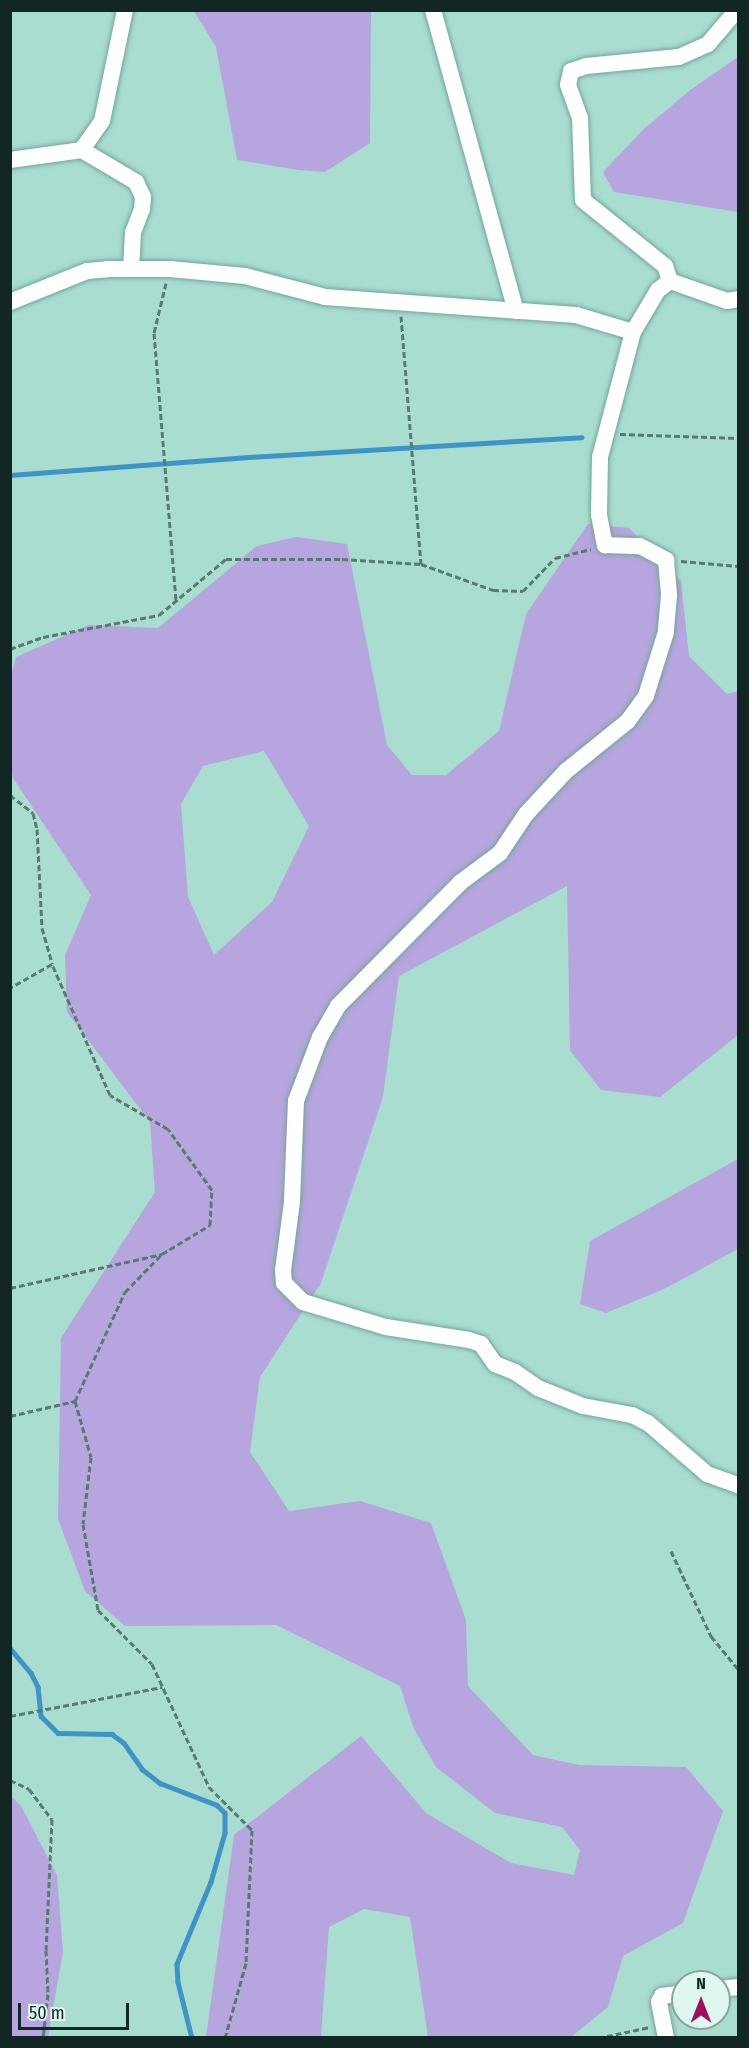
<!DOCTYPE html>
<style>
body{margin:0}
#map{position:relative;width:749px;height:2048px;overflow:hidden;background:#a9ddd0;font-family:"Fira Sans Condensed",sans-serif}
div>[style]{position:absolute}
.green>*{inset:0;background:#b7a5df}
.stream>*{height:4.5px;margin:-2.25px;padding:0 2.25px;transform-origin:2.25px;border-radius:2.25px;background:#3e94c7}
.path>*{height:3px;margin-top:-1.5px;transform-origin:0;background:repeating-linear-gradient(90deg,#577a72 0 6px,transparent 0 9px)}
.roads{filter:drop-shadow(0 0 2px #74a69a) drop-shadow(0 0 2px #74a69a)}
.street>*{height:16px;margin:-8px;padding:0 8px;transform-origin:8px;border-radius:8px;background:#fff}
span{translate:-50% -50%;white-space:nowrap;text-align:center;line-height:1.15;-webkit-text-stroke:4.5px #def7f1;paint-order:stroke}
.frame{position:absolute;inset:0;border:12px solid #122723;pointer-events:none}
.north{position:absolute;left:671px;top:1970px;width:60px;height:60px;box-sizing:border-box;background:#def7f1;border:2px solid #8ca49f;border-radius:50%;rotate:0deg;font-size:16px;font-weight:700;line-height:24px;text-align:center;color:#122723}
.north::after{content:'';display:block;margin:auto;width:21px;height:27px;background:#a01058;clip-path:polygon(50% 0,100% 100%,50% 72%,0 100%)}
.scale{position:absolute;left:18px;top:2003px;width:111px;height:27px;box-sizing:border-box;border:3px solid #122723;border-top:0;padding-left:8px;font-size:18px;line-height:21px;white-space:nowrap;color:#122723;-webkit-text-stroke:4px #def7f1;paint-order:stroke}
</style>
<div id="map">
<div class="green">
<i style="clip-path:polygon(194px 11px,371px 11px,370px 143px,325px 172px,298px 170px,237px 160px,216px 47px)"></i>
<i style="clip-path:polygon(738px 57px,738px 212px,614px 192px,603px 172px,644px 129px,689px 91px)"></i>
<i style="clip-path:polygon(evenodd,588px 524px,629px 528px,681px 581px,689px 656px,727px 694px,738px 691px,738px 1035px,660px 1097px,601px 1090px,570px 1050px,567px 886px,399px 976px,383px 1097px,321px 1283px,260px 1377px,250px 1452px,289px 1511px,360px 1501px,431px 1523px,466px 1620px,468px 1686px,533px 1755px,579px 1765px,686px 1767px,723px 1811px,683px 1923px,623px 1956px,608px 2007px,571px 2037px,428px 2037px,410px 1917px,364px 1909px,329px 1927px,321px 2037px,206px 2037px,234px 1835px,361px 1736px,426px 1813px,511px 1863px,574px 1875px,580px 1850px,562px 1827px,495px 1813px,436px 1767px,414px 1729px,400px 1686px,276px 1625px,125px 1626px,85px 1591px,58px 1519px,61px 1338px,155px 1192px,150px 1122px,67px 1012px,65px 955px,91px 895px,13px 778px,10px 764px,10px 679px,16px 657px,89px 625px,158px 628px,257px 546px,296px 537px,347px 544px,387px 745px,412px 775px,446px 775px,499px 731px,526px 614px,588px 524px,264px 751px,309px 826px,272px 902px,214px 955px,188px 897px,181px 804px,203px 766px,264px 751px)"></i>
<i style="clip-path:polygon(738px 1159px,738px 1249px,666px 1288px,606px 1313px,580px 1304px,590px 1241px)"></i>
<i style="clip-path:polygon(11px 1796px,21px 1806px,57px 1875px,63px 1952px,48px 2037px,11px 2037px)"></i>
</div>
<div class="stream">
<i style="left:10px;top:475px;width:239px;rotate:-4.3deg"></i>
<i style="left:248px;top:457px;width:334px;rotate:-3.4deg"></i>
<i style="left:10px;top:1648px;width:33px;rotate:50deg"></i>
<i style="left:31px;top:1673px;width:16px;rotate:63deg"></i>
<i style="left:38px;top:1687px;width:29px;rotate:84deg"></i>
<i style="left:41px;top:1716px;width:24px;rotate:45deg"></i>
<i style="left:58px;top:1733px;width:54px;rotate:1.1deg"></i>
<i style="left:112px;top:1734px;width:15px;rotate:37deg"></i>
<i style="left:124px;top:1743px;width:32px;rotate:55deg"></i>
<i style="left:142px;top:1769px;width:23px;rotate:38deg"></i>
<i style="left:160px;top:1783px;width:61px;rotate:21.1deg"></i>
<i style="left:217px;top:1805px;width:11px;rotate:45deg"></i>
<i style="left:225px;top:1813px;width:20px;rotate:90deg"></i>
<i style="left:225px;top:1833px;width:51px;rotate:105.9deg"></i>
<i style="left:211px;top:1882px;width:89px;rotate:112.5deg"></i>
<i style="left:177px;top:1964px;width:18px;rotate:87deg"></i>
<i style="left:178px;top:1982px;width:58px;rotate:76deg"></i>
</div>
<div class="path">
<i style="left:166px;top:283px;width:51px;rotate:103.5deg"></i>
<i style="left:154px;top:333px;width:269px;rotate:85.3deg"></i>
<i style="left:401px;top:316px;width:249px;rotate:85.4deg"></i>
<i style="left:620px;top:434px;width:118px;rotate:1.9deg"></i>
<i style="left:681px;top:561px;width:57px;rotate:5deg"></i>
<i style="left:10px;top:649px;width:35px;rotate:-20deg"></i>
<i style="left:43px;top:637px;width:118px;rotate:-10.7deg"></i>
<i style="left:159px;top:615px;width:87px;rotate:-39.9deg"></i>
<i style="left:226px;top:559px;width:116px"></i>
<i style="left:342px;top:559px;width:79px;rotate:3.6deg"></i>
<i style="left:421px;top:564px;width:77px;rotate:19.9deg"></i>
<i style="left:493px;top:590px;width:30px;rotate:2deg"></i>
<i style="left:523px;top:591px;width:46px;rotate:-45.9deg"></i>
<i style="left:555px;top:558px;width:37px;rotate:-14deg"></i>
<i style="left:10px;top:795px;width:29px;rotate:38deg"></i>
<i style="left:33px;top:813px;width:16px;rotate:76deg"></i>
<i style="left:37px;top:829px;width:99px;rotate:87.1deg"></i>
<i style="left:42px;top:928px;width:37px;rotate:74deg"></i>
<i style="left:52px;top:964px;width:48px;rotate:150.3deg"></i>
<i style="left:10px;top:1288px;width:156px;rotate:-12.6deg"></i>
<i style="left:162px;top:1254px;width:56px;rotate:-31.1deg"></i>
<i style="left:210px;top:1225px;width:35px;rotate:-87deg"></i>
<i style="left:212px;top:1190px;width:75px;rotate:-125.8deg"></i>
<i style="left:168px;top:1129px;width:67px;rotate:-149.6deg"></i>
<i style="left:110px;top:1095px;width:143px;rotate:-113.9deg"></i>
<i style="left:75px;top:1401px;width:58px;rotate:74.1deg"></i>
<i style="left:91px;top:1457px;width:67px;rotate:96.8deg"></i>
<i style="left:83px;top:1524px;width:87px;rotate:80.1deg"></i>
<i style="left:98px;top:1610px;width:76px;rotate:45deg"></i>
<i style="left:152px;top:1664px;width:136px;rotate:65.1deg"></i>
<i style="left:209px;top:1787px;width:61px;rotate:45deg"></i>
<i style="left:252px;top:1830px;width:133px;rotate:92.6deg"></i>
<i style="left:246px;top:1963px;width:78px;rotate:105.6deg"></i>
<i style="left:10px;top:1416px;width:67px;rotate:-13deg"></i>
<i style="left:75px;top:1401px;width:120px;rotate:-65.4deg"></i>
<i style="left:125px;top:1292px;width:52px;rotate:-45.8deg"></i>
<i style="left:671px;top:1551px;width:94px;rotate:64.8deg"></i>
<i style="left:711px;top:1636px;width:43px;rotate:50.7deg"></i>
<i style="left:10px;top:1716px;width:155px;rotate:-10.8deg"></i>
<i style="left:10px;top:1780px;width:21px;rotate:25deg"></i>
<i style="left:29px;top:1789px;width:38px;rotate:53deg"></i>
<i style="left:52px;top:1819px;width:131px;rotate:92.6deg"></i>
<i style="left:46px;top:1950px;width:44px;rotate:87.4deg"></i>
<i style="left:48px;top:1994px;width:44px;rotate:96.5deg"></i>
<i style="left:598px;top:2038px;width:53px;rotate:-11.9deg"></i>
</div>
<div class="roads">
<div class="street">
<i style="left:125px;top:10px;width:113px;rotate:101.7deg"></i>
<i style="left:102px;top:121px;width:35px;rotate:125deg"></i>
<i style="left:82px;top:150px;width:63px;rotate:30.7deg"></i>
<i style="left:136px;top:182px;width:17px;rotate:65deg"></i>
<i style="left:143px;top:197px;width:12px;rotate:95deg"></i>
<i style="left:142px;top:209px;width:25px;rotate:111deg"></i>
<i style="left:133px;top:232px;width:37px;rotate:93deg"></i>
<i style="left:433px;top:10px;width:312px;rotate:74.6deg"></i>
<i style="left:10px;top:160px;width:73px;rotate:-7.9deg"></i>
<i style="left:670px;top:281px;width:15px;rotate:143deg"></i>
<i style="left:658px;top:290px;width:49px;rotate:120.8deg"></i>
<i style="left:633px;top:332px;width:129px;rotate:104.8deg"></i>
<i style="left:600px;top:457px;width:58px;rotate:91deg"></i>
<i style="left:599px;top:515px;width:31px;rotate:79deg"></i>
<i style="left:605px;top:545px;width:35px;rotate:2deg"></i>
<i style="left:640px;top:546px;width:30px;rotate:28deg"></i>
<i style="left:666px;top:560px;width:35px;rotate:85deg"></i>
<i style="left:669px;top:595px;width:37px;rotate:95deg"></i>
<i style="left:666px;top:632px;width:67px;rotate:107.4deg"></i>
<i style="left:646px;top:696px;width:31px;rotate:126deg"></i>
<i style="left:628px;top:721px;width:80px;rotate:141.1deg"></i>
<i style="left:566px;top:771px;width:59px;rotate:132.9deg"></i>
<i style="left:526px;top:814px;width:47px;rotate:123.7deg"></i>
<i style="left:500px;top:853px;width:49px;rotate:143.4deg"></i>
<i style="left:461px;top:882px;width:175px;rotate:134.8deg"></i>
<i style="left:338px;top:1006px;width:36px;rotate:120deg"></i>
<i style="left:320px;top:1037px;width:68px;rotate:110.6deg"></i>
<i style="left:296px;top:1101px;width:101px;rotate:92.3deg"></i>
<i style="left:292px;top:1202px;width:69px;rotate:97.5deg"></i>
<i style="left:283px;top:1270px;width:13px;rotate:86deg"></i>
<i style="left:284px;top:1283px;width:27px;rotate:45deg"></i>
<i style="left:303px;top:1302px;width:87px;rotate:16.8deg"></i>
<i style="left:386px;top:1327px;width:84px;rotate:8.9deg"></i>
<i style="left:469px;top:1340px;width:13px;rotate:18deg"></i>
<i style="left:481px;top:1344px;width:24px;rotate:55deg"></i>
<i style="left:495px;top:1364px;width:22px;rotate:22deg"></i>
<i style="left:515px;top:1372px;width:28px;rotate:35deg"></i>
<i style="left:538px;top:1388px;width:48px;rotate:21.8deg"></i>
<i style="left:583px;top:1406px;width:50px;rotate:10.4deg"></i>
<i style="left:632px;top:1415px;width:18px;rotate:27deg"></i>
<i style="left:648px;top:1423px;width:78px;rotate:40.8deg"></i>
<i style="left:707px;top:1474px;width:33px;rotate:20deg"></i>
<i style="left:670px;top:281px;width:16px;rotate:-108deg"></i>
<i style="left:665px;top:266px;width:105px;rotate:-141.2deg"></i>
<i style="left:583px;top:200px;width:82px;rotate:-92.1deg"></i>
<i style="left:580px;top:118px;width:35px;rotate:-110deg"></i>
<i style="left:568px;top:85px;width:14px;rotate:-78deg"></i>
<i style="left:571px;top:71px;width:16px;rotate:-18deg"></i>
<i style="left:586px;top:66px;width:93px;rotate:-5.5deg"></i>
<i style="left:679px;top:57px;width:32px;rotate:-24deg"></i>
<i style="left:708px;top:44px;width:45px;rotate:-49.5deg"></i>
<i style="left:670px;top:281px;width:60px;rotate:19.3deg"></i>
<i style="left:727px;top:301px;width:11px;rotate:-10deg"></i>
<i style="left:10px;top:302px;width:83px;rotate:-21.9deg"></i>
<i style="left:87px;top:271px;width:21px;rotate:-5deg"></i>
<i style="left:108px;top:269px;width:62px"></i>
<i style="left:170px;top:269px;width:75px;rotate:5.3deg"></i>
<i style="left:245px;top:276px;width:83px;rotate:14.7deg"></i>
<i style="left:325px;top:297px;width:252px;rotate:4.1deg"></i>
<i style="left:576px;top:315px;width:59px;rotate:16.6deg"></i>
<i style="left:719px;top:1989px;width:19px;rotate:-6deg"></i>
<i style="left:666px;top:2038px;width:37px;rotate:-101deg"></i>
<i style="left:659px;top:2002px;width:7px;rotate:-63deg"></i>
<i style="left:662px;top:1996px;width:21px;rotate:-8deg"></i>
</div>
</div>
<div class="frame"></div>
<div class="north">N</div>
<div class="scale">50 m</div>
</div>
